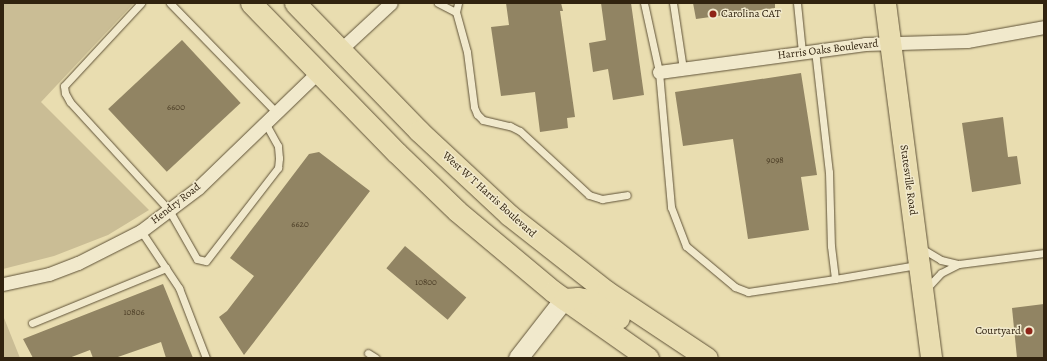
<!DOCTYPE html>
<style>
body{margin:0}
#map{position:relative;width:1047px;height:361px;overflow:hidden;background:#e9ddb0;font-family:Alegreya,serif}
div>[style]{position:absolute}
.green>*{inset:0;background:#cabd95}
.building>*{inset:0;background:#918463;transform-origin:0 0}
.roads{filter:drop-shadow(0 0 1px #5f5237) drop-shadow(0 0 1px #5f5237)}
.lane>*{height:7px;margin:-3.5px;padding:0 3.5px;transform-origin:3.5px;border-radius:3.5px;background:#f1e9cc}
.street>*{height:13px;margin:-6.5px;padding:0 6.5px;transform-origin:6.5px;border-radius:6.5px;background:#f1e9cc}
.secondary>*{height:19px;margin:-9.5px;padding:0 9.5px;transform-origin:9.5px;border-radius:9.5px;background:#f1e9cc}
.primary>*{height:21px;margin:-10.5px;padding:0 10.5px;transform-origin:10.5px;border-radius:10.5px;background:#e9ddb0}
.dots>*{width:11px;height:11px;translate:-50% -50%;box-sizing:border-box;border:2px solid #f1e9cc;border-radius:50%}
span{translate:-50% -50%;white-space:nowrap;text-align:center;line-height:1.15;-webkit-text-stroke:3px #f1e9cc;paint-order:stroke}
.number-label{font-size:9px;color:#493b24}
.number-label span{-webkit-text-stroke-width:0}
.poi-label{font-size:11px;color:#31230f}
.left{translate:0 -50%;text-align:left}
.right{translate:-100% -50%;text-align:right}
.street-label{font-size:11px;color:#31230f}
.frame{position:absolute;inset:0;border:4px solid #31230f;pointer-events:none}
</style>
<div id="map">
<div class="green">
<i style="clip-path:polygon(3px 3px,134px 3px,41px 102px,149px 210px,108px 235px,54px 256px,3px 269px)"></i>
<i style="clip-path:polygon(3px 317px,4px 318px,20px 358px,3px 358px)"></i>
</div>
<div class="building">
<i style="clip-path:polygon(506px 3px,561px 3px,563px 11px,560px 11px,575px 117px,567px 118px,568px 128px,540px 132px,535px 92px,501px 96px,491px 27px,509px 25px)"></i>
<i style="clip-path:polygon(601px 3px,631px 3px,644px 95px,613px 100px,608px 69px,593px 72px,589px 43px,606px 40px)"></i>
<i style="clip-path:polygon(693px 3px,775px 3px,775px 8px,696px 19px)"></i>
<i style="left:182px;top:40px;width:86px;height:101px;rotate:47deg"></i>
<i style="clip-path:polygon(801px 73px,817px 175px,801px 177px,809px 230px,748px 239px,733px 139px,683px 146px,675px 92px)"></i>
<i style="clip-path:polygon(1003px 117px,1008px 157px,1017px 156px,1021px 184px,972px 192px,962px 123px)"></i>
<i style="clip-path:polygon(319px 152px,370px 191px,244px 355px,219px 317px,227px 311px,254px 276px,230px 258px,309px 154px)"></i>
<i style="left:405px;top:246px;width:80px;height:29px;rotate:40deg"></i>
<i style="clip-path:polygon(163px 284px,193px 358px,166px 358px,161px 342px,115px 358px,93px 358px,90px 350px,69px 358px,33px 358px,23px 339px)"></i>
<i style="clip-path:polygon(1044px 304px,1044px 358px,1017px 358px,1012px 308px)"></i>
</div>
<div class="roads">
<div class="lane">
<i style="left:141px;top:3px;width:113px;rotate:132.9deg"></i>
<i style="left:64px;top:86px;width:7px;rotate:82deg"></i>
<i style="left:65px;top:93px;width:10px;rotate:61deg"></i>
<i style="left:70px;top:102px;width:147px;rotate:47.5deg"></i>
<i style="left:169px;top:210px;width:56px;rotate:60.3deg"></i>
<i style="left:197px;top:259px;width:9px;rotate:13deg"></i>
<i style="left:206px;top:261px;width:118px;rotate:-52.3deg"></i>
<i style="left:278px;top:168px;width:10px;rotate:-84deg"></i>
<i style="left:279px;top:158px;width:12px;rotate:-95deg"></i>
<i style="left:278px;top:146px;width:26px;rotate:-119deg"></i>
<i style="left:170px;top:3px;width:152px;rotate:45.8deg"></i>
<i style="left:438px;top:3px;width:20px;rotate:27deg"></i>
<i style="left:456px;top:12px;width:9px;rotate:-77deg"></i>
<i style="left:644px;top:3px;width:71px;rotate:77.7deg"></i>
<i style="left:659px;top:72px;width:136px;rotate:84.9deg"></i>
<i style="left:671px;top:207px;width:42px;rotate:69deg"></i>
<i style="left:686px;top:246px;width:64px;rotate:39.9deg"></i>
<i style="left:735px;top:287px;width:14px;rotate:21deg"></i>
<i style="left:748px;top:292px;width:88px;rotate:-8.5deg"></i>
<i style="left:673px;top:3px;width:67px;rotate:81.4deg"></i>
<i style="left:797px;top:3px;width:49px;rotate:84.2deg"></i>
<i style="left:456px;top:12px;width:41px;rotate:74.6deg"></i>
<i style="left:467px;top:52px;width:55px;rotate:82.7deg"></i>
<i style="left:474px;top:107px;width:8px;rotate:67deg"></i>
<i style="left:477px;top:114px;width:8px;rotate:45deg"></i>
<i style="left:483px;top:120px;width:28px;rotate:13deg"></i>
<i style="left:510px;top:126px;width:11px;rotate:27deg"></i>
<i style="left:520px;top:131px;width:94px;rotate:42.8deg"></i>
<i style="left:589px;top:195px;width:14px;rotate:17deg"></i>
<i style="left:602px;top:199px;width:25px;rotate:-9deg"></i>
<i style="left:815px;top:50px;width:123px;rotate:83.5deg"></i>
<i style="left:829px;top:172px;width:74px;rotate:88.5deg"></i>
<i style="left:831px;top:246px;width:33px;rotate:83deg"></i>
<i style="left:835px;top:279px;width:83px;rotate:-9.7deg"></i>
<i style="left:141px;top:231px;width:69px;rotate:56.3deg"></i>
<i style="left:179px;top:288px;width:75px;rotate:68.9deg"></i>
<i style="left:921px;top:248px;width:23px;rotate:31deg"></i>
<i style="left:941px;top:260px;width:18px;rotate:13deg"></i>
<i style="left:926px;top:289px;width:22px;rotate:-47deg"></i>
<i style="left:941px;top:273px;width:20px;rotate:-27deg"></i>
<i style="left:959px;top:264px;width:86px;rotate:-7.4deg"></i>
<i style="left:32px;top:323px;width:145px;rotate:-22.3deg"></i>
<i style="left:368px;top:353px;width:9px;rotate:32deg"></i>
</div>
<div class="street">
<i style="left:340px;top:50px;width:69px;rotate:-42.7deg"></i>
<i style="left:659px;top:72px;width:208px;rotate:-7.7deg"></i>
<i style="left:865px;top:44px;width:102px;rotate:-1.7deg"></i>
<i style="left:967px;top:41px;width:78px;rotate:-10.3deg"></i>
<i style="left:3px;top:284px;width:47px;rotate:-12.3deg"></i>
<i style="left:49px;top:274px;width:31px;rotate:-21deg"></i>
<i style="left:78px;top:263px;width:71px;rotate:-26.9deg"></i>
<i style="left:141px;top:231px;width:71px;rotate:-37deg"></i>
<i style="left:198px;top:188px;width:167px;rotate:-44deg"></i>
</div>
<div class="secondary">
<i style="left:518px;top:358px;width:75px;rotate:-52.1deg"></i>
</div>
<div class="primary">
<i style="left:251px;top:3px;width:209px;rotate:45.8deg"></i>
<i style="left:397px;top:153px;width:83px;rotate:44deg"></i>
<i style="left:457px;top:211px;width:126px;rotate:39.9deg"></i>
<i style="left:554px;top:292px;width:115px;rotate:35.1deg"></i>
<i style="left:295px;top:3px;width:178px;rotate:45.9deg"></i>
<i style="left:419px;top:131px;width:123px;rotate:43deg"></i>
<i style="left:509px;top:215px;width:123px;rotate:38.1deg"></i>
<i style="left:606px;top:291px;width:121px;rotate:33.6deg"></i>
<i style="left:885px;top:3px;width:358px;rotate:82.6deg"></i>
<i style="left:564px;top:299px;width:14px;rotate:-4deg"></i>
<i style="left:578px;top:298px;width:12px;rotate:9deg"></i>
<i style="left:590px;top:300px;width:34px;rotate:32deg"></i>
</div>
</div>
<div class="dots">
<i style="left:713px;top:14px;background:#8f2418"></i>
<i style="left:1029px;top:331px;background:#8f2418"></i>
</div>
<div class="number-label">
<span style="left:176px;top:107px">6600</span>
<span style="left:775px;top:160px">9098</span>
<span style="left:300px;top:224px">6620</span>
<span style="left:426px;top:282px">10800</span>
<span style="left:134px;top:312px">10806</span>
</div>
<div class="poi-label">
<span class="left" style="left:721px;top:14px">Carolina CAT</span>
<span class="right" style="left:1021px;top:331px">Courtyard</span>
</div>
<div class="street-label">
<span style="left:828px;top:50px;rotate:-7deg">Harris Oaks Boulevard</span>
<span style="left:908px;top:180px;rotate:82deg">Statesville Road</span>
<span style="left:489px;top:195px;rotate:42deg">West W T Harris Boulevard</span>
<span style="left:176px;top:204px;rotate:-38deg">Hendry Road</span>
</div>
<div class="frame"></div>
</div>
